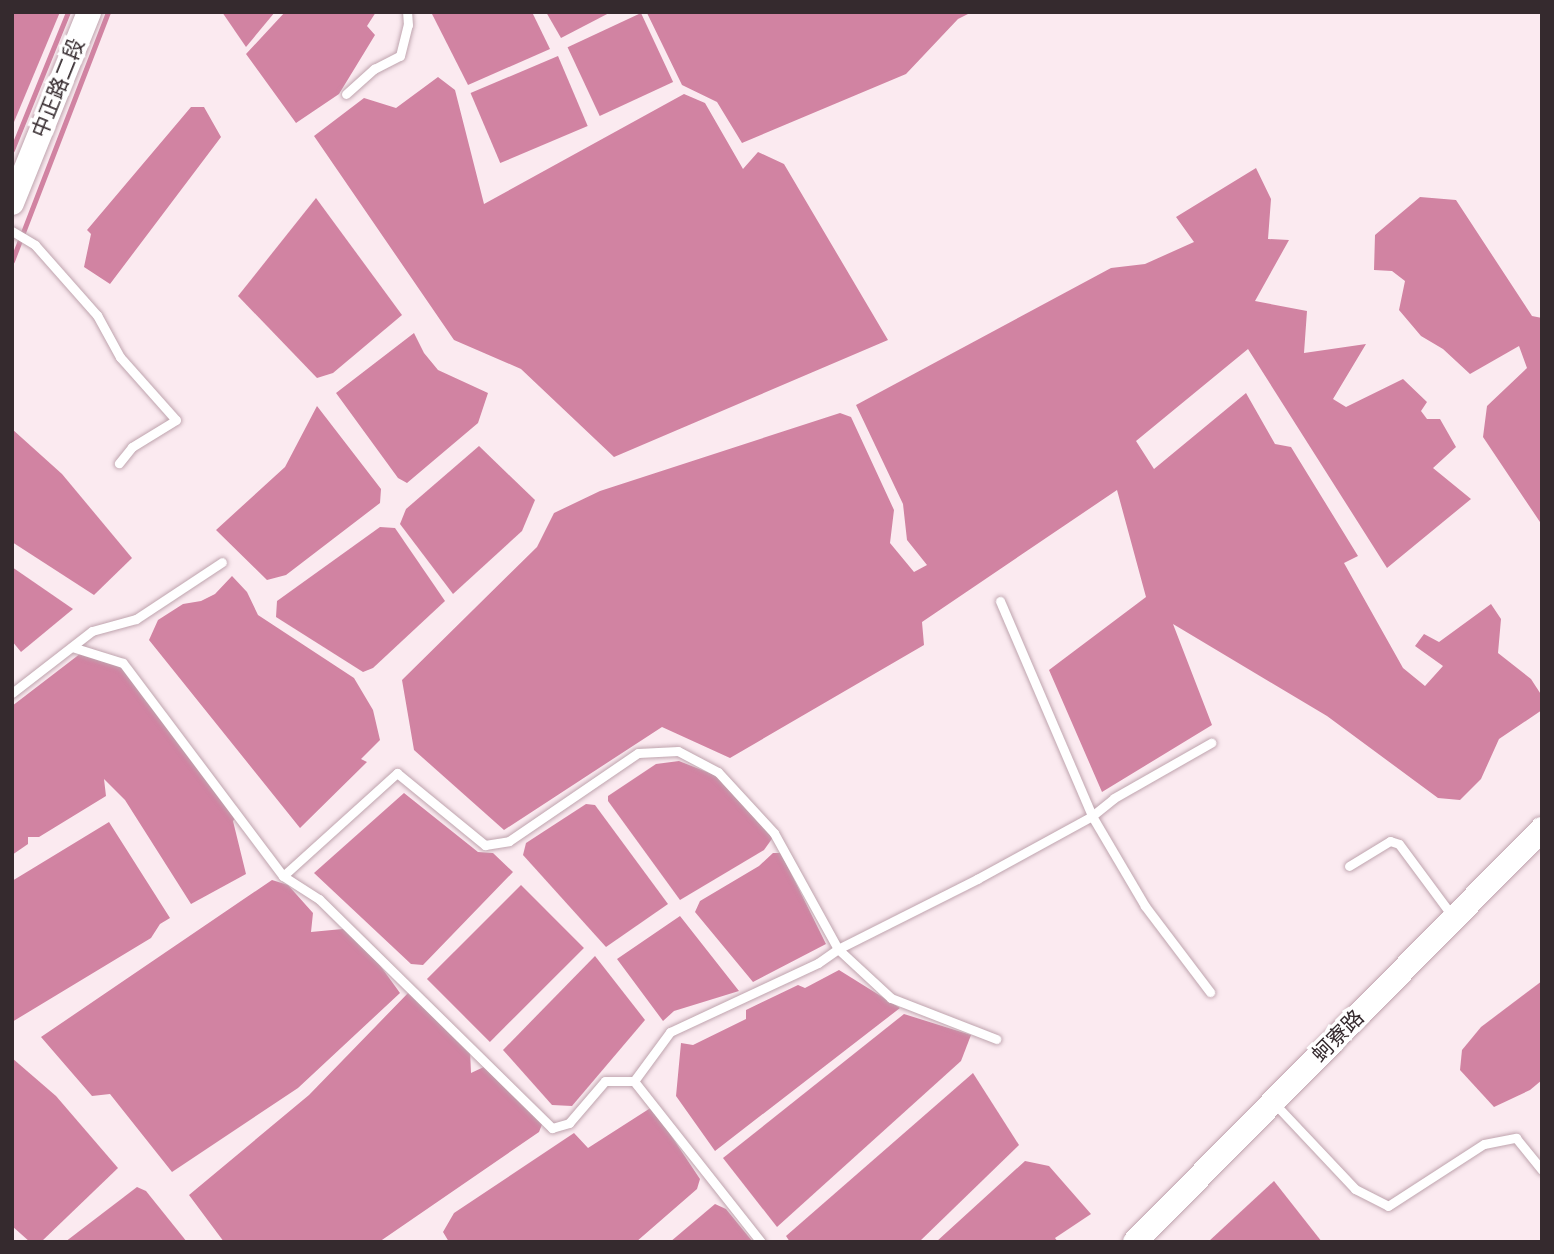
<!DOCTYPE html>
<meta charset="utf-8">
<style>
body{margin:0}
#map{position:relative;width:1554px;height:1254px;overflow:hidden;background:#fbeaf0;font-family:"PT Sans Narrow","Noto Sans TC",sans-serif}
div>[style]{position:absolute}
.water>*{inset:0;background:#d183a2;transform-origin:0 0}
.stream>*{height:4.5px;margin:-2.25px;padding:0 2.25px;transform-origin:2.25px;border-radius:2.25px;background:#d183a2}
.roads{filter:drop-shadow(0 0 2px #bfa4ae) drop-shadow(0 0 2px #bfa4ae)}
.lane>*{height:9px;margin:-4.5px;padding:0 4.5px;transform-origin:4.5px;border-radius:4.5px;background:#fff}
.secondary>*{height:24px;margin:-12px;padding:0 12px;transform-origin:12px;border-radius:12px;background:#fff}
span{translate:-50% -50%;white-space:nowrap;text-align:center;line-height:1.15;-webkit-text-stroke:7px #fff;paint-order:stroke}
.street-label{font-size:21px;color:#352a2e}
.frame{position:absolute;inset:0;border:14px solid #352a2e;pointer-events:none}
</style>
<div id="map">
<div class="water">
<i style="clip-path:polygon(12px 12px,60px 12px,14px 122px,12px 120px)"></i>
<i style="clip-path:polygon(222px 12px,275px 12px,246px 47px)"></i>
<i style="clip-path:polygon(285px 12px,376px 12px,367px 26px,375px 35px,339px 94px,296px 123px,246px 54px)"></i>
<i style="clip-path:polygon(431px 12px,532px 12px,550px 49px,468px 85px)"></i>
<i style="clip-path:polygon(546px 12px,611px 12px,561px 38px)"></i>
<i style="clip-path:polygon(972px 12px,958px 19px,906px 74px,742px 143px,717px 102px,682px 85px,647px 13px)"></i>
<i style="left:641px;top:13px;width:76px;height:81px;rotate:65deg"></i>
<i style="left:558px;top:56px;width:76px;height:95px;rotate:67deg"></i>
<i style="clip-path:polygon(438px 77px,455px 90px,484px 204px,684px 94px,705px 103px,743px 169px,758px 152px,784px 164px,888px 340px,614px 457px,521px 369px,454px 340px,314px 136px,364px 98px,396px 108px)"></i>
<i style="clip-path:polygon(191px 107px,204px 107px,221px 137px,110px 284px,84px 267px,91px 234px,87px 230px)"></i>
<i style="clip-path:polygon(1256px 168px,1271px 199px,1268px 239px,1289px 240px,1255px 301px,1307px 311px,1304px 353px,1366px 344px,1333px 399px,1346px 407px,1403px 379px,1427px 402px,1421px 411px,1427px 419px,1440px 419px,1456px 447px,1433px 468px,1471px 499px,1387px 568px,1248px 349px,1136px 441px,1154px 469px,1246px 393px,1275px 444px,1291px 447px,1358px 556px,1344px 563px,1403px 668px,1425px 686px,1443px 666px,1415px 646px,1424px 634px,1439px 642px,1491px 604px,1501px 619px,1498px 653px,1531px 679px,1542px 696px,1542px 710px,1499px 739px,1481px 779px,1460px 800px,1438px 798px,1327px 716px,1173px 624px,1212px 725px,1102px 792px,1049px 670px,1146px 597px,1117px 490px,922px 622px,924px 645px,730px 758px,662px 727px,504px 830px,414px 750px,402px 680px,537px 547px,554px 513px,600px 491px,840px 413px,851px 417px,894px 510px,890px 543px,914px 572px,927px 565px,907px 540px,903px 504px,856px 405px,1111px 268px,1145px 264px,1194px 242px,1176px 217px)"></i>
<i style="clip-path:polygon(1420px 197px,1456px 200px,1532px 316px,1542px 318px,1542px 525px,1483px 437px,1487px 406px,1527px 368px,1519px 346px,1470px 374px,1443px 349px,1421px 336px,1399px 310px,1405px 281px,1392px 271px,1374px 270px,1375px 235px)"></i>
<i style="clip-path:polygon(316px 198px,402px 315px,333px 373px,317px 378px,238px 296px)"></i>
<i style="clip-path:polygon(414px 333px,424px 353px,438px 370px,488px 393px,478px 423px,407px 483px,398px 478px,336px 393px)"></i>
<i style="clip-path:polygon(317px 406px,381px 489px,380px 503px,286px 575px,267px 580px,216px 530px,285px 467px)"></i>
<i style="clip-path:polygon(12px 429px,62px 474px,132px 558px,94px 595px,12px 542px)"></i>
<i style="clip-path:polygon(479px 446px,535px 500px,522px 531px,453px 594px,400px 524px,406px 509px)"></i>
<i style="clip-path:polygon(380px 527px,395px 528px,445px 601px,373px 668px,363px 672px,276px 617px,277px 601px)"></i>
<i style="clip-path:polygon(12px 567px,73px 609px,21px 652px,12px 641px)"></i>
<i style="clip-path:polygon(232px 576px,247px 592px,258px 615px,354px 678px,373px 710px,380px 740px,361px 759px,367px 762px,300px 828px,149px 640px,158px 620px,183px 604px,201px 601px,215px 594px)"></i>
<i style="clip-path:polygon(85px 650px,122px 662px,240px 813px,233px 821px,246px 874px,191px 904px,125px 800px,104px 779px,106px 796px,39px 837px,28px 837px,28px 844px,12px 855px,12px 706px)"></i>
<i style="clip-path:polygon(679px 761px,717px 776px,774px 836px,764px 850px,680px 900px,608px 801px,608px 796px,656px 764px)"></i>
<i style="clip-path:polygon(404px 793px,478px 852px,493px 853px,513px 872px,423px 965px,411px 964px,314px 873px)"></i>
<i style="clip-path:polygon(586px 804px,595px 805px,668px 904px,606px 947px,523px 855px,526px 843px)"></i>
<i style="clip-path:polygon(109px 822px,170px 918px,160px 924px,151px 938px,12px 1022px,12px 881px)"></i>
<i style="clip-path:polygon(773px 853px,781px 853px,826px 944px,753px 982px,695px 912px,700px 901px,759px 866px)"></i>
<i style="clip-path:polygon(272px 880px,288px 885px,313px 913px,311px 932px,353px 928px,400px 993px,298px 1088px,172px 1172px,110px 1094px,92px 1096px,41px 1037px)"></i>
<i style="left:521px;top:885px;width:89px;height:133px;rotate:45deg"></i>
<i style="clip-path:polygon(680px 916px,739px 991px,674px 1011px,663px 1021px,617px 959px)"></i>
<i style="clip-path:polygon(595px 956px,645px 1020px,572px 1106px,552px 1105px,503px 1050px)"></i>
<i style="clip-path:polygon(839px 970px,900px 1008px,715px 1151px,676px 1096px,681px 1043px,693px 1045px,746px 1019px,746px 1010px,798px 985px,805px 988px)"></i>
<i style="clip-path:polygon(1542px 981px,1542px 1080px,1530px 1090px,1494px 1107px,1460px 1070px,1462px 1050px,1481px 1027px)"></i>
<i style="clip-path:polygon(410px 991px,470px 1050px,471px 1073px,488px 1065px,543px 1122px,539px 1132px,379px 1242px,224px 1242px,189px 1195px,309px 1095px)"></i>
<i style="clip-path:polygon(904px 1014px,971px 1035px,961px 1061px,777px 1227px,723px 1158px)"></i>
<i style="clip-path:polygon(12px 1058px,56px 1096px,118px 1168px,41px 1242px,30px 1242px,12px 1226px)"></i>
<i style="clip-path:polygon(973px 1073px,1019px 1145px,919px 1242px,790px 1242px,786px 1236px)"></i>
<i style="clip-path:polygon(652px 1107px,700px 1179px,697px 1189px,636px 1242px,449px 1242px,443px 1232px,454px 1213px,574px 1133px,588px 1148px)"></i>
<i style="clip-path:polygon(1025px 1161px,1049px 1166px,1091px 1214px,1055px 1238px,1058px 1242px,936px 1242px)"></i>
<i style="clip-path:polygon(1274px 1181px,1322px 1242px,1208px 1242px)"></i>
<i style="clip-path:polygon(137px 1187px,146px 1191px,187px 1242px,65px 1242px)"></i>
<i style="clip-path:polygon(715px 1204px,726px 1209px,753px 1242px,670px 1242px)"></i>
</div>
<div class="stream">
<i style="left:12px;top:150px;width:149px;rotate:-67.9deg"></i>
<i style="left:12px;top:261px;width:267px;rotate:-68.9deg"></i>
</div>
<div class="roads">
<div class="lane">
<i style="left:346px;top:94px;width:38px;rotate:-42deg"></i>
<i style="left:374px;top:69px;width:29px;rotate:-27deg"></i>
<i style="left:400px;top:56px;width:32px;rotate:-76deg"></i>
<i style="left:408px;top:25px;width:13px;rotate:-94deg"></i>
<i style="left:12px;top:231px;width:27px;rotate:31deg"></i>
<i style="left:35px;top:245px;width:94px;rotate:48.5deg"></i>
<i style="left:97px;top:315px;width:48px;rotate:61.3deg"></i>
<i style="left:120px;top:357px;width:84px;rotate:48.4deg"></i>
<i style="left:176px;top:420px;width:52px;rotate:148.5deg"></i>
<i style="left:132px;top:447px;width:21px;rotate:129deg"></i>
<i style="left:1000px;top:601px;width:234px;rotate:66.8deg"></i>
<i style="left:1092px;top:816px;width:104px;rotate:59.5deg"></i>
<i style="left:1145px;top:906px;width:108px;rotate:52.9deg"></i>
<i style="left:72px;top:647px;width:53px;rotate:17.4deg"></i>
<i style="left:123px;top:663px;width:266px;rotate:53.1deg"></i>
<i style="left:283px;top:876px;width:154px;rotate:-42.1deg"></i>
<i style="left:397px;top:773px;width:114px;rotate:39.3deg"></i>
<i style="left:485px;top:845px;width:24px;rotate:-9deg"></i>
<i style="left:509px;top:841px;width:156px;rotate:-34.3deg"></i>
<i style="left:638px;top:753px;width:40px;rotate:-2.9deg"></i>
<i style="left:678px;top:751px;width:45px;rotate:27.7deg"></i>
<i style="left:718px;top:772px;width:83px;rotate:47.4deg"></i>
<i style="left:774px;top:833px;width:132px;rotate:61.1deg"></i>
<i style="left:838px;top:949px;width:72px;rotate:42.8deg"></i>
<i style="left:891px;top:998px;width:113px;rotate:21.3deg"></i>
<i style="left:12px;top:693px;width:101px;rotate:-37.8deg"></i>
<i style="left:92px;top:631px;width:46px;rotate:-15.3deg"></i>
<i style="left:136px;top:619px;width:103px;rotate:-33.5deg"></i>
<i style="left:1349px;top:866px;width:48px;rotate:-31.4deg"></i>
<i style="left:1390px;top:841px;width:9px;rotate:18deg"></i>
<i style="left:1399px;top:844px;width:91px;rotate:53.5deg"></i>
<i style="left:283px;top:876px;width:43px;rotate:32.6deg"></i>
<i style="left:319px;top:899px;width:327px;rotate:44.5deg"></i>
<i style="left:552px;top:1128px;width:18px;rotate:-16deg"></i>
<i style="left:569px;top:1123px;width:55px;rotate:-49.4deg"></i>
<i style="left:605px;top:1081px;width:29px"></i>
<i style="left:1275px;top:1104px;width:117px;rotate:46.7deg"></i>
<i style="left:1355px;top:1189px;width:37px;rotate:27deg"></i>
<i style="left:1388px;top:1206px;width:114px;rotate:-32.9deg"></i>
<i style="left:1484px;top:1144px;width:33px;rotate:-11deg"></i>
<i style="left:1516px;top:1138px;width:41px;rotate:50.9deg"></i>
<i style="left:761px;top:1242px;width:205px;rotate:-128.3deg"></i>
<i style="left:634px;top:1081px;width:61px;rotate:-53.7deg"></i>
<i style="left:670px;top:1032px;width:163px;rotate:-25deg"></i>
<i style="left:818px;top:963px;width:24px;rotate:-35deg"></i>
<i style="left:838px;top:949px;width:156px;rotate:-26.7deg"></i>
<i style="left:977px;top:879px;width:131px;rotate:-28.7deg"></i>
<i style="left:1092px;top:816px;width:28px;rotate:-39deg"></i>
<i style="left:1114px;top:798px;width:112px;rotate:-29.6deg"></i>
</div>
<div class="secondary">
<i style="left:12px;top:203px;width:206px;rotate:-68deg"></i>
<i style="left:1135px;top:1242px;width:580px;rotate:-45.42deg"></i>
</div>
</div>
<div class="street-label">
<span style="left:58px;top:88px;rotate:-68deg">中正路二段</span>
<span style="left:1338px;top:1036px;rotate:-45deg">蚵寮路</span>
</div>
<div class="frame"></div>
</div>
